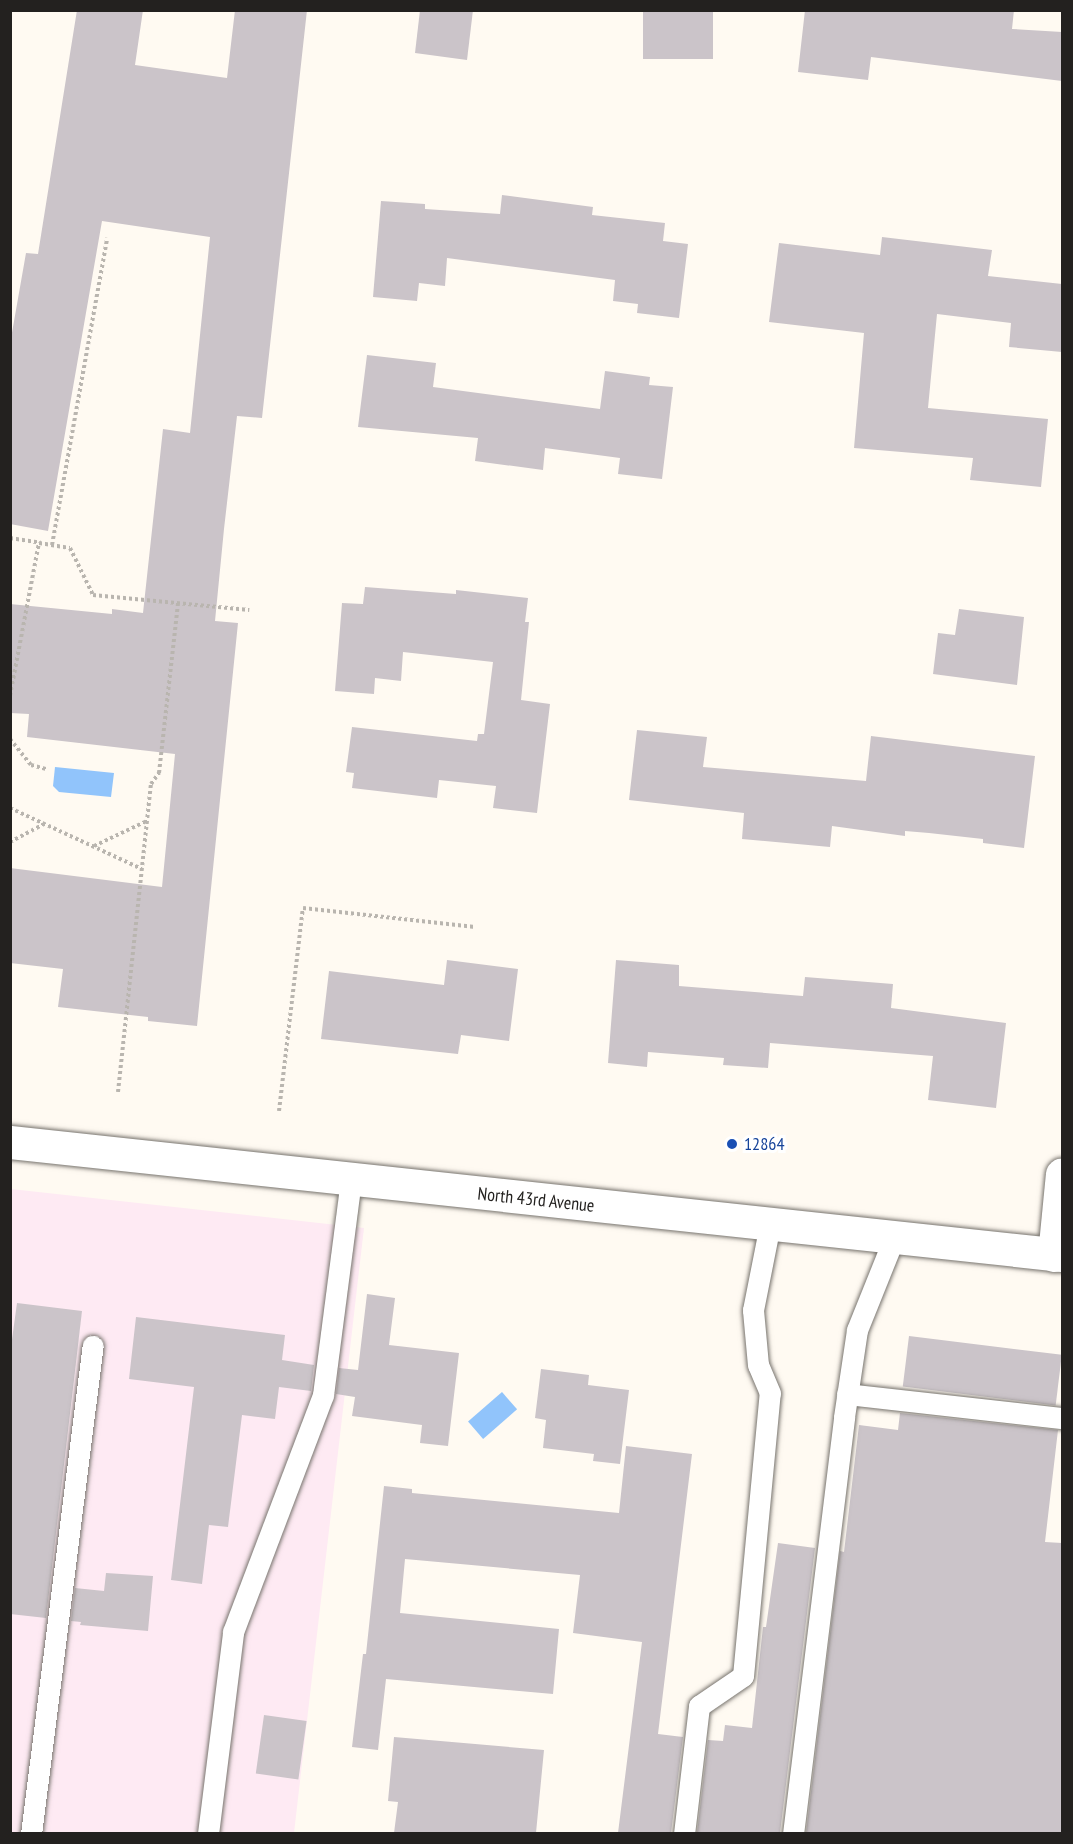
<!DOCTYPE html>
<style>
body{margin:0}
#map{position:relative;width:1073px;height:1844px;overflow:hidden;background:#fffaf2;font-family:"PT Sans Narrow",sans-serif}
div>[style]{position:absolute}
.industrial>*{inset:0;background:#feeaf3}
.water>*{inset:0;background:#91c4fb;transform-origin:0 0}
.building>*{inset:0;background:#cbc4c9;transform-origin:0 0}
.path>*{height:4px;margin-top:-2px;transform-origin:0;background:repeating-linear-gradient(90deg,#b9b5af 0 3px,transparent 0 6px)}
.roads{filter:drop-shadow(0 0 2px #78746e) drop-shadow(0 0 2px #78746e)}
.service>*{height:21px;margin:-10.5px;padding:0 10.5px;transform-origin:10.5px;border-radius:10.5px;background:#fff}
.minor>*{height:33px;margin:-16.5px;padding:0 16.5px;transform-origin:16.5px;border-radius:16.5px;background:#fff}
.secondary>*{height:33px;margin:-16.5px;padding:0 16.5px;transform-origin:16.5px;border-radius:16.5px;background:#fff}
.dots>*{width:16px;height:16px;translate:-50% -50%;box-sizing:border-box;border:3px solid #fff;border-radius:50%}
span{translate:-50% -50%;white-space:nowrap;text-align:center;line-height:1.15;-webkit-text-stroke:6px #fff;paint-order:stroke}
.transit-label{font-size:18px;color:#164399}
.left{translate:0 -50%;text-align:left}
.street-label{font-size:18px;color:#23211f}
.frame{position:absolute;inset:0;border:12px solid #23211f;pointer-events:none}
</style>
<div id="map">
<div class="industrial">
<i style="clip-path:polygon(11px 1189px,364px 1228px,294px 1833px,11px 1834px)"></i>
</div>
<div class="water">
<i style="clip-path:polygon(55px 767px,114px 773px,111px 797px,59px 792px,53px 786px)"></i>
<i style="left:502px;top:1392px;width:23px;height:45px;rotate:49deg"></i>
</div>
<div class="building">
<i style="clip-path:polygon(77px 10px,143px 10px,135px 65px,227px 78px,235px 10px,307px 10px,262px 418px,237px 416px,224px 529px,215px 621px,238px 623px,197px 1026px,148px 1021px,148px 1017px,58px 1007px,63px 969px,10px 963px,10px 868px,162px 887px,175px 754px,27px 737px,29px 714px,10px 713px,10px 604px,112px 614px,112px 609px,143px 613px,163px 429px,190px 433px,210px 237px,102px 221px,48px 531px,10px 524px,10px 344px,26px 253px,38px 254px)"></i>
<i style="clip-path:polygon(420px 10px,473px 10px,467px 60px,415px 53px)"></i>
<i style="left:643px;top:10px;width:70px;height:49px"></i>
<i style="clip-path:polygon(805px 10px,1014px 10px,1012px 29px,1062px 32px,1062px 81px,871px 57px,868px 80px,798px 72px)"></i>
<i style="clip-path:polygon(502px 195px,593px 207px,592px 215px,665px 223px,663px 241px,688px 244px,679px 318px,637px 313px,638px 304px,613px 301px,615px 280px,447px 258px,445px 286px,419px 283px,417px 301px,373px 297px,381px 201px,425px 204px,425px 209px,500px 214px)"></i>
<i style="clip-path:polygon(882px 237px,992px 250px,988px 276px,1062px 284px,1062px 352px,1009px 347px,1011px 323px,937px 314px,928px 408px,1048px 419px,1041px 487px,970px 480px,973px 458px,854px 448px,864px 333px,769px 322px,779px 243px,880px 255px)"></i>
<i style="clip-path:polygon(367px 355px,436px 363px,433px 387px,600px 409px,605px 371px,650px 377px,649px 385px,673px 387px,662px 479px,618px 474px,620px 458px,545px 448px,543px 470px,475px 461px,478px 438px,358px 427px)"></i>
<i style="clip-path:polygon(365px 587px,456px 594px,456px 590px,528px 598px,525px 622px,529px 622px,521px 700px,550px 704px,537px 813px,493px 808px,496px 786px,439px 780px,437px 798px,352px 788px,354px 773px,346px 772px,352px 727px,477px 741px,478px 734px,484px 734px,493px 662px,403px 652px,401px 681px,375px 678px,374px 694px,335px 691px,342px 603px,363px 604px)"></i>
<i style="clip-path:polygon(959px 609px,1024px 617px,1017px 685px,933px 674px,938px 633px,955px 635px)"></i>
<i style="clip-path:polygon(637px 730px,707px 737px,703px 767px,866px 781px,871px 736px,1035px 756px,1024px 848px,983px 843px,983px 839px,929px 833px,905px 831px,905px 836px,832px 826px,830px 847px,742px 839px,744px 813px,629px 800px)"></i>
<i style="clip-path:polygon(447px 960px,518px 969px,509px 1041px,461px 1035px,458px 1054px,321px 1039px,329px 971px,444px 985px)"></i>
<i style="clip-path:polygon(616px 960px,679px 965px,679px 986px,803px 996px,805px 977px,893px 984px,891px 1008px,1006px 1023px,996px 1108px,928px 1100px,933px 1056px,770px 1043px,768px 1068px,723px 1065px,724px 1058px,648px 1052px,647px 1067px,608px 1063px)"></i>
<i style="clip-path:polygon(367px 1294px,395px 1298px,389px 1345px,459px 1353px,448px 1446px,420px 1443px,422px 1425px,352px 1416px,355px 1397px,336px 1394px,339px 1368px,358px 1370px)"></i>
<i style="clip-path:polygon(17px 1303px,82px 1311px,46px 1618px,10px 1614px,10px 1354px)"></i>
<i style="clip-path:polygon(136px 1317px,285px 1335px,282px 1360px,314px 1365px,311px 1391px,279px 1387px,275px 1419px,242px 1415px,228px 1527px,209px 1525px,202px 1584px,171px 1580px,194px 1387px,129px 1379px)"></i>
<i style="left:909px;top:1336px;width:154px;height:51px;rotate:7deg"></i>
<i style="clip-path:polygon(541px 1369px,589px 1375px,588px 1385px,629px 1390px,620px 1464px,593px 1461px,594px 1454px,543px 1448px,546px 1420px,535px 1418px)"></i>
<i style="clip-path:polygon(900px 1413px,1058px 1430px,1045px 1542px,1062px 1543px,1062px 1833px,806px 1833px,840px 1551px,844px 1552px,859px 1425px,898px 1430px)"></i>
<i style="clip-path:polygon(626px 1446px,692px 1454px,658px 1734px,683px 1737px,671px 1833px,618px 1833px,642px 1642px,573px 1633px,580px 1575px,405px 1559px,400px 1613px,559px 1629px,553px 1694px,386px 1679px,378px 1750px,352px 1747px,363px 1654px,366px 1654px,384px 1486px,412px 1489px,412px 1493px,619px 1513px)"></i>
<i style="clip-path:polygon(778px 1543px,815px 1548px,780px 1833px,697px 1833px,708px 1740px,723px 1741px,725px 1725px,752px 1728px,763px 1627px,766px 1627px)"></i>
<i style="clip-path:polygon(106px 1573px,153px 1576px,148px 1631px,80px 1625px,81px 1622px,71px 1621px,75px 1588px,104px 1591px)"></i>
<i style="left:264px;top:1715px;width:43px;height:59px;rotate:8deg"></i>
<i style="clip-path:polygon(394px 1737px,544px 1750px,536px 1833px,394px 1833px,398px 1802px,388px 1801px)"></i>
</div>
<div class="path">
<i style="left:10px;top:538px;width:31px;rotate:9deg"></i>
<i style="left:51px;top:545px;width:19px;rotate:9deg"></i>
<i style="left:70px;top:548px;width:52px;rotate:63.9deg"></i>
<i style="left:93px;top:595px;width:157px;rotate:5.5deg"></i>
<i style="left:10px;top:696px;width:156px;rotate:-79.3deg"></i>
<i style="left:39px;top:543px;width:13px;rotate:9deg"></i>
<i style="left:52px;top:545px;width:312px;rotate:-79.8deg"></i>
<i style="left:10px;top:739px;width:33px;rotate:51deg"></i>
<i style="left:31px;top:765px;width:16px;rotate:15deg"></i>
<i style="left:10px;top:808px;width:145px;rotate:24.8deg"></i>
<i style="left:10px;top:842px;width:38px;rotate:-28deg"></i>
<i style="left:94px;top:846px;width:59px;rotate:-25.3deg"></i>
<i style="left:118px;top:1092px;width:310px;rotate:-83.9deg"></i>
<i style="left:151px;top:784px;width:14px;rotate:-54deg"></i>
<i style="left:159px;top:773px;width:171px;rotate:-83.6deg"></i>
<i style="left:279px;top:1111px;width:204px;rotate:-83.3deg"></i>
<i style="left:303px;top:908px;width:173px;rotate:6.3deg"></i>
</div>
<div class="roads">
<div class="service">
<i style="left:847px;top:1394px;width:216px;rotate:6.4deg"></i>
<i style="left:31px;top:1834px;width:492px;rotate:-82.8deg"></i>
<i style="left:208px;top:1834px;width:204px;rotate:-82.9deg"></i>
<i style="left:233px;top:1632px;width:254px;rotate:-69.2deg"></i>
<i style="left:323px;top:1395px;width:217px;rotate:-82.6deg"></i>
<i style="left:684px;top:1834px;width:129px;rotate:-83.3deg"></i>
<i style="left:699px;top:1706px;width:53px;rotate:-34.3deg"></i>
<i style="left:743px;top:1676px;width:284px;rotate:-84.6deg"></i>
<i style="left:770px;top:1393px;width:30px;rotate:-113deg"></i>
<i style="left:758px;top:1365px;width:55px;rotate:-95.2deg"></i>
<i style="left:753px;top:1310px;width:88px;rotate:-78.8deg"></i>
<i style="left:793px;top:1834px;width:420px;rotate:-83deg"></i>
<i style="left:844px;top:1417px;width:88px;rotate:-81.5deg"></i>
<i style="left:857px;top:1330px;width:99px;rotate:-68.1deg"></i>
</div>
<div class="minor">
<i style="left:1054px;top:1255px;width:81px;rotate:-84.4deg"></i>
</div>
<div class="secondary">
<i style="left:10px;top:1142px;width:1058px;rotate:6.13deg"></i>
</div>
</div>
<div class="dots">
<i style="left:732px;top:1144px;background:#1a4fb4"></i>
</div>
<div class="transit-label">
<span class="left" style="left:744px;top:1144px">12864</span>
</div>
<div class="street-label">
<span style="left:536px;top:1200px;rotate:6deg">North 43rd Avenue</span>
</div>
<div class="frame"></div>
</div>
